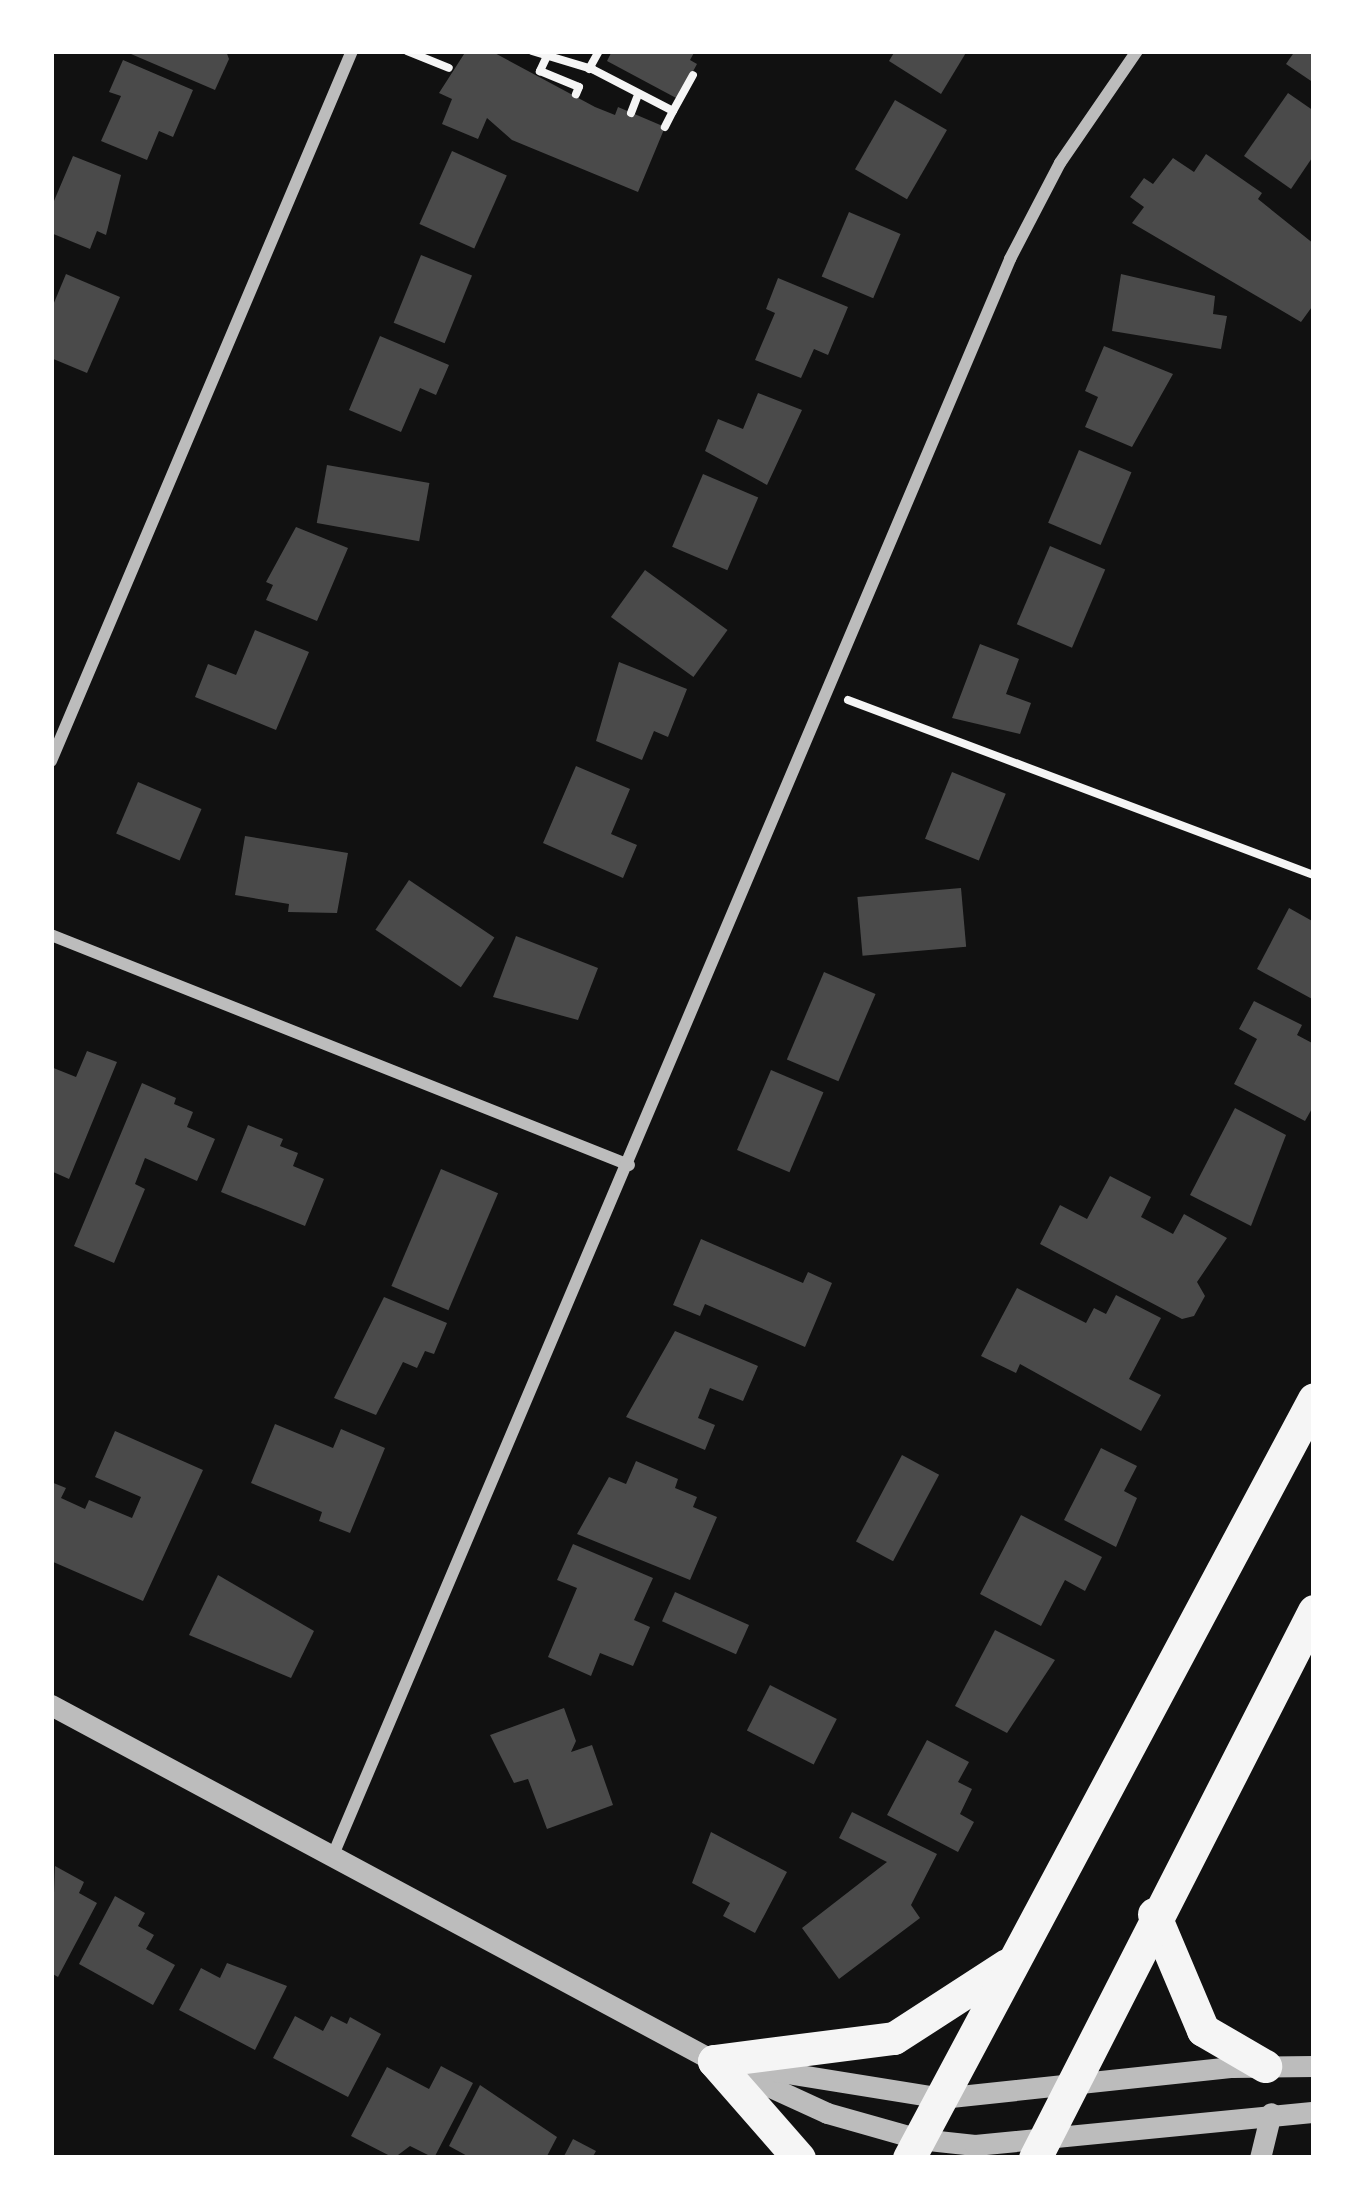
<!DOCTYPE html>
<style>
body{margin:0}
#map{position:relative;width:1365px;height:2209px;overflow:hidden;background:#111;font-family:"Crimson Pro",serif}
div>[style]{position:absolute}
.building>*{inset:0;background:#4a4a4a;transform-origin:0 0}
.path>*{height:8px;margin:-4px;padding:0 4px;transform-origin:4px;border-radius:4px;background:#f5f5f5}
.minor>*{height:12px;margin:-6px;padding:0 6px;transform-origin:6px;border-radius:6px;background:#bcbcbc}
.tertiary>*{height:21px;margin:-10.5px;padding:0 10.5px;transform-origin:10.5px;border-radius:10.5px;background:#bcbcbc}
.trunk>*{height:33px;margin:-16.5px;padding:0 16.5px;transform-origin:16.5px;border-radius:16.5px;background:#f5f5f5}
span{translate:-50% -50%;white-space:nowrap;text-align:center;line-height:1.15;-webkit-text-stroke:12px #fff;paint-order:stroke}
.frame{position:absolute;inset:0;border:54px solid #fff;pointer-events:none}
</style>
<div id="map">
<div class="building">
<i style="clip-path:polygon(124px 51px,226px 51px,229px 59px,215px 90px)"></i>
<i style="clip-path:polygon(466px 51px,491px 51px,595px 107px,615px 115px,618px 107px,665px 127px,638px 192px,512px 140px,487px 118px,478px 139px,442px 124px,452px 99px,439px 93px)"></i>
<i style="clip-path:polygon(612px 51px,695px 51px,690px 60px,697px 64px,678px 99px,607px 61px)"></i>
<i style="clip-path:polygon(895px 51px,967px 51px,941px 94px,889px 61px)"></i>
<i style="clip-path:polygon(1295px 51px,1314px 51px,1314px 83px,1286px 64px)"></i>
<i style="clip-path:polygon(123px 60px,193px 90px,173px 137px,159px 131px,147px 160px,101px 141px,121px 96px,109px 92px)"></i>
<i style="clip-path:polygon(1288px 93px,1314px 111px,1314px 155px,1291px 189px,1244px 156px)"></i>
<i style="left:895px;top:100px;width:60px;height:80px;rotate:30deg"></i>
<i style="left:452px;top:151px;width:60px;height:80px;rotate:24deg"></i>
<i style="clip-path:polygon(1206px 154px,1262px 193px,1258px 199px,1314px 244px,1314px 304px,1301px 322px,1132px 223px,1144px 207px,1130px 197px,1144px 178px,1153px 184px,1173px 158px,1194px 172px)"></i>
<i style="clip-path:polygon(73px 156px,121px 175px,106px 235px,97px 231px,90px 249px,51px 233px,51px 208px)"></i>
<i style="left:849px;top:212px;width:56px;height:70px;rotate:23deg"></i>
<i style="left:421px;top:255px;width:55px;height:73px;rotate:22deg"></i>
<i style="clip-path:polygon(66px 274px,120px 297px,87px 373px,51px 358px,51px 310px)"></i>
<i style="clip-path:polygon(1121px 274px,1215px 296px,1213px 314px,1227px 316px,1221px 349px,1112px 331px)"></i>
<i style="clip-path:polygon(778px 278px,848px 307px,828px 355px,814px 349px,801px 378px,755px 360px,775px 313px,766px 309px)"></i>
<i style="clip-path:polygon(380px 336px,449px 365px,436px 395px,420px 388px,401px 432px,349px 410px)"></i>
<i style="clip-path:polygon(1104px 346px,1173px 374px,1132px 447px,1085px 427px,1098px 397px,1085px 391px)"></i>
<i style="clip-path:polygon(758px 393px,802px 410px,767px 485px,705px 451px,718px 419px,743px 429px)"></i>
<i style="left:1079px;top:450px;width:57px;height:79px;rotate:23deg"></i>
<i style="left:327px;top:465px;width:104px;height:59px;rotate:10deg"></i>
<i style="left:703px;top:474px;width:60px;height:79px;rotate:23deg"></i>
<i style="clip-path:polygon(296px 527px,348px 548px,317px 621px,266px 600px,273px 585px,266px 582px)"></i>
<i style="left:1050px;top:546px;width:60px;height:85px;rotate:23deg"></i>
<i style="left:645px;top:570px;width:102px;height:58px;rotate:36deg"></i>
<i style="clip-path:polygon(255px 630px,309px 652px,276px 730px,195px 697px,208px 664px,236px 675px)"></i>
<i style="clip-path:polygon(980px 644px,1019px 659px,1006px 694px,1031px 703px,1020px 734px,952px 718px)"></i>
<i style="clip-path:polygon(619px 662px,687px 689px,668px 737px,654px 731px,642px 760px,596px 741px)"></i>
<i style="clip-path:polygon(576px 766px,630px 789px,611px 834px,637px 845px,623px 878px,543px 843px)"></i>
<i style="left:952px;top:772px;width:58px;height:72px;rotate:22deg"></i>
<i style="left:138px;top:782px;width:69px;height:56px;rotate:23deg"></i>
<i style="clip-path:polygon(245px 836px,348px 853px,337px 913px,288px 912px,289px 904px,235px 895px)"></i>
<i style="left:409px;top:880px;width:103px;height:60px;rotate:34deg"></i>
<i style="left:961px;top:888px;width:59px;height:104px;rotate:85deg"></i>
<i style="clip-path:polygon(1289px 908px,1314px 922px,1314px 1000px,1257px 969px)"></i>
<i style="clip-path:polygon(516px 936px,598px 968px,578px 1020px,493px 997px)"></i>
<i style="left:824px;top:972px;width:56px;height:95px;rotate:23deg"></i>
<i style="clip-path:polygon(1254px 1001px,1302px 1025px,1297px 1035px,1314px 1044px,1314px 1105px,1305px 1121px,1234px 1084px,1257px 1039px,1239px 1029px)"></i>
<i style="clip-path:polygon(87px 1051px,117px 1062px,69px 1179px,51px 1171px,51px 1067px,76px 1077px)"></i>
<i style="left:771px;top:1070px;width:57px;height:87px;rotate:23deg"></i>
<i style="clip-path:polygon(142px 1083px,176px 1098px,174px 1104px,193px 1112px,187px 1127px,215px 1139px,197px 1181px,145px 1158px,135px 1184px,145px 1189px,114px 1263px,74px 1246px)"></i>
<i style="clip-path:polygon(1235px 1108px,1286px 1135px,1251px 1226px,1190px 1195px)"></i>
<i style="clip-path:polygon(248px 1125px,283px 1139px,280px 1146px,298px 1153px,293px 1166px,324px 1179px,305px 1226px,221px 1192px)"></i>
<i style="left:441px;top:1169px;width:62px;height:127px;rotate:23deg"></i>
<i style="clip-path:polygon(1110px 1176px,1151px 1197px,1141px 1217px,1173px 1234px,1184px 1214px,1227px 1238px,1197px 1282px,1205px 1296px,1194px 1316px,1182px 1319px,1040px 1244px,1060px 1205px,1087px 1219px)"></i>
<i style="clip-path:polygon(701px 1239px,803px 1283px,808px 1272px,832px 1283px,805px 1347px,705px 1304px,700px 1316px,673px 1305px)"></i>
<i style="clip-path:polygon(1017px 1288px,1086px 1323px,1094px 1308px,1106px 1314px,1116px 1295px,1161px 1318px,1129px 1379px,1161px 1395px,1141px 1431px,1020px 1364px,1016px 1373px,981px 1356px)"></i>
<i style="clip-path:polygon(384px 1297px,447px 1323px,434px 1354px,425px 1351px,417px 1368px,403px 1362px,376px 1415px,334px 1398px)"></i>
<i style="clip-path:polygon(675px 1331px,758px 1366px,743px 1401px,710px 1388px,698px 1418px,715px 1425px,705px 1450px,626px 1417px)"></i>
<i style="clip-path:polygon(275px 1424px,333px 1448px,341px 1429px,385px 1448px,350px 1533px,319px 1521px,322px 1512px,251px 1483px)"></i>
<i style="clip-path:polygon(115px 1431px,203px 1470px,143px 1601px,51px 1561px,51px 1482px,66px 1488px,61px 1498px,85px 1509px,89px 1500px,132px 1518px,141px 1497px,95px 1477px)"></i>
<i style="clip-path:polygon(1101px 1448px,1137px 1466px,1124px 1491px,1137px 1498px,1116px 1547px,1064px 1520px)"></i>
<i style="left:902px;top:1455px;width:42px;height:98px;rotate:28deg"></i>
<i style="clip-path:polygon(636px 1461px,678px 1479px,675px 1488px,697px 1497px,693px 1507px,717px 1517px,690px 1580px,577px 1534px,609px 1477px,626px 1484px)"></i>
<i style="clip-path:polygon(1021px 1515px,1102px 1557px,1085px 1591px,1065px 1580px,1041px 1626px,980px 1594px)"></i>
<i style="clip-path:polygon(573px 1544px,653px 1578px,634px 1620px,650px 1627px,633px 1666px,600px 1653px,591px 1676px,548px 1657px,577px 1588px,557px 1580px)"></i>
<i style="clip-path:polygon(218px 1575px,314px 1631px,291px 1678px,189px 1635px)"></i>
<i style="left:675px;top:1592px;width:81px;height:32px;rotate:24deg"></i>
<i style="clip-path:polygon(995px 1630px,1055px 1660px,1007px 1733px,955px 1706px)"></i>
<i style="left:770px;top:1685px;width:75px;height:51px;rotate:27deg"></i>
<i style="clip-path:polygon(564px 1708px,576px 1741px,571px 1752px,592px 1745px,613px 1805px,547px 1829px,528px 1779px,514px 1783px,490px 1735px)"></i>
<i style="clip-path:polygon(927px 1740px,969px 1762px,958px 1782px,972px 1789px,960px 1814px,974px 1822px,958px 1852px,887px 1815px)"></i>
<i style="clip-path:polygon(852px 1812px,937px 1854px,911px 1905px,920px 1918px,839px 1979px,802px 1928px,887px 1862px,839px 1838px)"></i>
<i style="clip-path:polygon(711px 1832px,787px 1872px,755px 1933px,723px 1916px,730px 1903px,692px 1883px)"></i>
<i style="clip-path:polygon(55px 1866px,84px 1882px,79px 1893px,97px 1903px,58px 1977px,51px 1973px)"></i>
<i style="clip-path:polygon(115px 1896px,145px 1913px,138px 1926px,154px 1935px,146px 1949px,175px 1965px,153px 2005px,79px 1964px)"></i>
<i style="clip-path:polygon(227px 1963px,287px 1986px,255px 2050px,179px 2010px,201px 1968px,220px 1978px)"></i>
<i style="clip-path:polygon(295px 2016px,323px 2031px,331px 2016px,347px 2024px,350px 2017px,381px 2034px,348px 2097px,273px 2058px)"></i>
<i style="clip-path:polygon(441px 2066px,473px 2083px,434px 2158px,410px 2146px,394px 2158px,351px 2136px,387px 2067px,429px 2089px)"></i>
<i style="clip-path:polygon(480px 2085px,557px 2137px,546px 2158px,471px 2158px,449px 2146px)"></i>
<i style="clip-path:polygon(573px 2139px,596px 2151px,592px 2158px,563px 2158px)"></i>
</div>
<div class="path">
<i style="left:407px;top:51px;width:45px;rotate:22deg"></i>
<i style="left:532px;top:51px;width:63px;rotate:16.7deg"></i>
<i style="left:592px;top:69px;width:91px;rotate:27.4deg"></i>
<i style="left:673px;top:111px;width:18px;rotate:117deg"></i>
<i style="left:547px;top:56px;width:17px;rotate:115deg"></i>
<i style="left:540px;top:71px;width:42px;rotate:22.3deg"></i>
<i style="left:579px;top:87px;width:8px;rotate:113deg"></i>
<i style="left:589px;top:69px;width:21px;rotate:-61deg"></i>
<i style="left:673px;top:111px;width:41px;rotate:-60.9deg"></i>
<i style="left:631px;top:113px;width:17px;rotate:-69deg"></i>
<i style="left:848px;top:700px;width:498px;rotate:20.6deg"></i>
</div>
<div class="minor">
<i style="left:51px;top:761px;width:771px;rotate:-67.03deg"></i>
<i style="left:51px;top:935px;width:622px;rotate:21.7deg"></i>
<i style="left:333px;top:1855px;width:1734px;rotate:-67.01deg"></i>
<i style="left:1010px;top:259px;width:108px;rotate:-62.5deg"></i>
<i style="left:1060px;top:163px;width:136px;rotate:-55.5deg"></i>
</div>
<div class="tertiary">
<i style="left:51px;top:1705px;width:753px;rotate:28.23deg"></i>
<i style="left:714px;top:2061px;width:124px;rotate:24.7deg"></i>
<i style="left:827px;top:2113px;width:96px;rotate:15.8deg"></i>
<i style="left:919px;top:2139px;width:56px;rotate:6.1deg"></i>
<i style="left:975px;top:2145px;width:341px;rotate:-5.6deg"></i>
<i style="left:744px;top:2066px;width:200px;rotate:9.2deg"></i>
<i style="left:941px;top:2098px;width:293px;rotate:-6.1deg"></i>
<i style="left:1232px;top:2067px;width:82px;rotate:-0.7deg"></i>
<i style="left:1260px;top:2158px;width:46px;rotate:-76.3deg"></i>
</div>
<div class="trunk">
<i style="left:1154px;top:1914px;width:126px;rotate:67.1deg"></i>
<i style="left:1203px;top:2030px;width:72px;rotate:30.1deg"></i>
<i style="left:714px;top:2061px;width:181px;rotate:-7.3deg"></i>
<i style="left:894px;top:2038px;width:135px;rotate:-32.9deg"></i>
<i style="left:714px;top:2061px;width:129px;rotate:48.8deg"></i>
<i style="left:909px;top:2158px;width:860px;rotate:-61.92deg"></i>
<i style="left:1035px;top:2158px;width:614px;rotate:-62.98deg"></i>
</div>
<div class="frame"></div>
</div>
